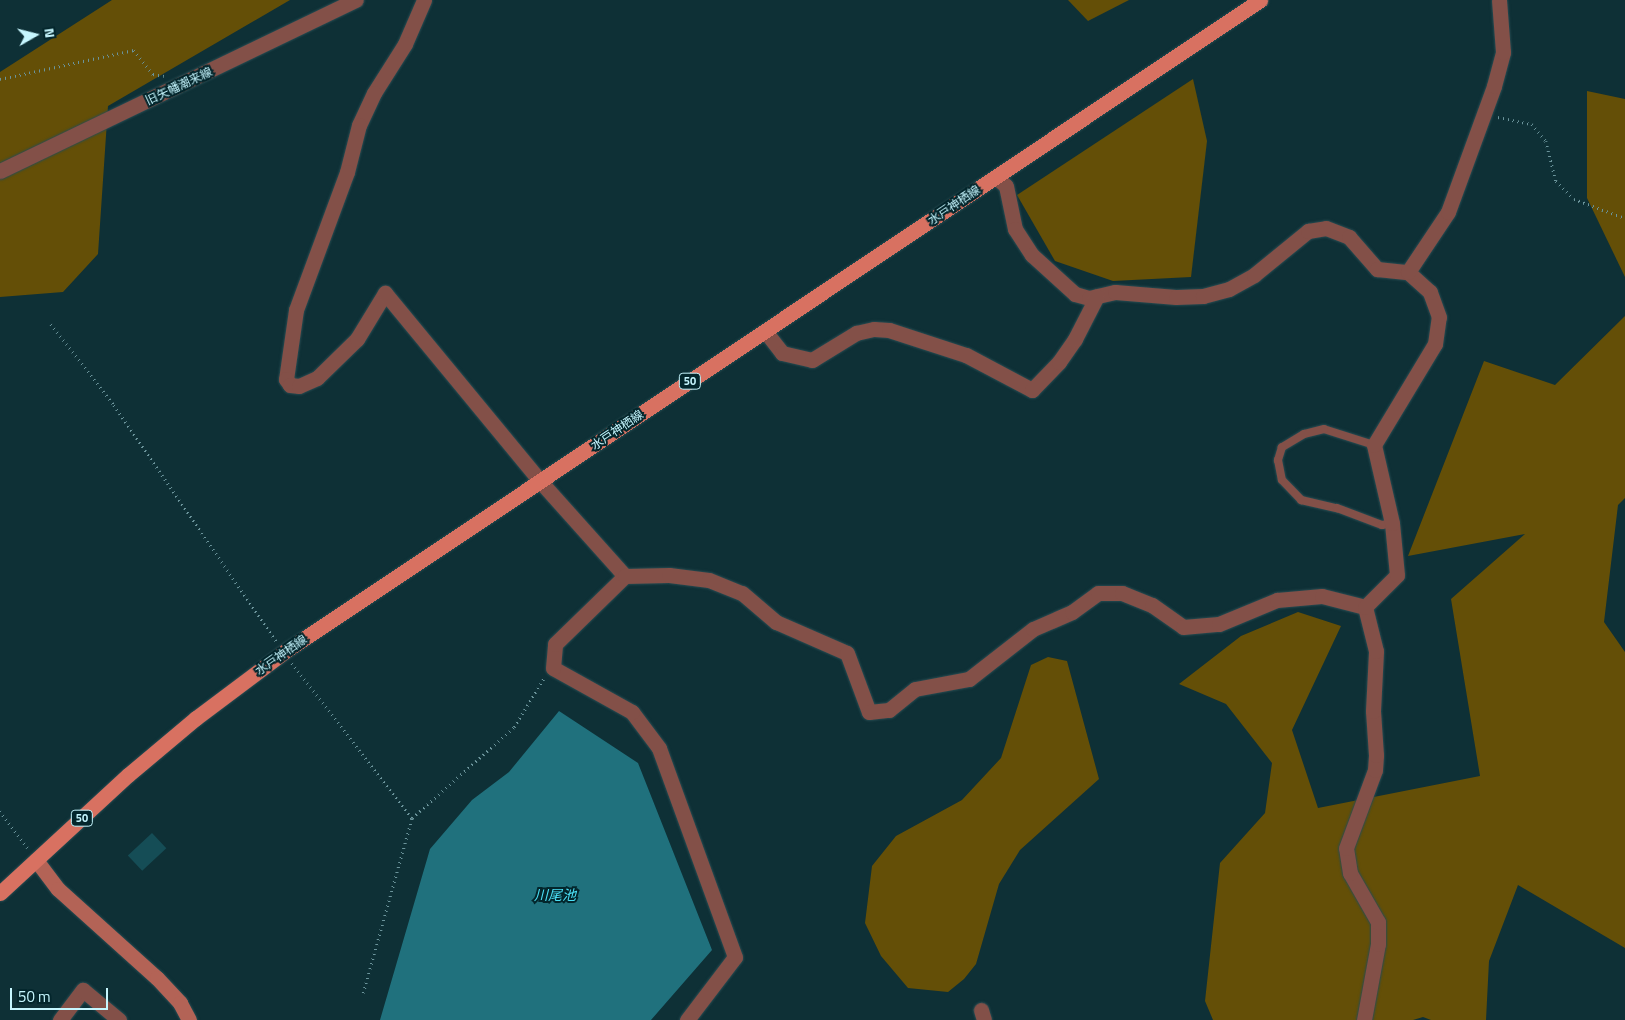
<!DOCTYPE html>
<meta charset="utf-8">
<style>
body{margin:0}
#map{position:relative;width:1625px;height:1020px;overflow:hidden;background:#0e3036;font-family:"Titillium Web","Noto Sans JP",sans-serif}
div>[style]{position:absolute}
.green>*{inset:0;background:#644f07}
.water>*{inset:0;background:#20717d}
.building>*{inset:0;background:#154d56;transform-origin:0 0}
.path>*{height:2.5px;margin-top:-1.25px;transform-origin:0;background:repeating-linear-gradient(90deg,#6b949b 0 1px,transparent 0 5px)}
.roads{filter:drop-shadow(0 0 1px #284c52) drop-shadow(0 0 1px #284c52)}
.lane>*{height:8px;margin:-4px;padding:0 4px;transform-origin:4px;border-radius:4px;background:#835048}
.street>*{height:15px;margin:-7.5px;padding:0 7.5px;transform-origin:7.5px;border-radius:7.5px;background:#835048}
.secondary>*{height:15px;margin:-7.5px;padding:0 7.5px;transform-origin:7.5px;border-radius:7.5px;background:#b36356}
.primary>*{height:15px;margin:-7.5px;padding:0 7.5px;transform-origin:7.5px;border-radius:7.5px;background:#d87161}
span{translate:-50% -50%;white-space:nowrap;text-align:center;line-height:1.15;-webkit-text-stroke:4px #03262c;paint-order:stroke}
.shield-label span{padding:1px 4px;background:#03262c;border:1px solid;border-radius:4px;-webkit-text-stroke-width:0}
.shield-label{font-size:11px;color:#c6f6fe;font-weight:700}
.street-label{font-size:12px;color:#c6f6fe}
.water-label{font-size:14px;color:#4be0f6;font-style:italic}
.north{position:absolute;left:10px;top:10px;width:50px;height:50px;-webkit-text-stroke:4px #03262c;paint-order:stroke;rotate:82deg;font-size:14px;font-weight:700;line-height:20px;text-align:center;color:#c6f6fe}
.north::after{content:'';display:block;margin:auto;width:18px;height:22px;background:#c6f6fe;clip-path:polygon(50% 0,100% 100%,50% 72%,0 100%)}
.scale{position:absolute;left:10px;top:988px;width:98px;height:22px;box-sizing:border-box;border:2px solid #c6f6fe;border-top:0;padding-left:6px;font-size:15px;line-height:18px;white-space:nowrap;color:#c6f6fe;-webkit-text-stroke:4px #03262c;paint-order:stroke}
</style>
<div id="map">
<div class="green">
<i style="clip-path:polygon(112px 0,290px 0,108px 106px,98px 254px,63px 292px,0 297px,0 72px)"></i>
<i style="clip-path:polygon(1068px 0,1129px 0,1088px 21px)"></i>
<i style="clip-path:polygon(1193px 79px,1207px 141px,1191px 277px,1113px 281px,1055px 261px,1017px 195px)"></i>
<i style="clip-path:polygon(1587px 91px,1625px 99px,1625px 277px,1587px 198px)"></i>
<i style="clip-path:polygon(1625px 316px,1625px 498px,1618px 505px,1604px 622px,1625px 652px,1625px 948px,1518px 885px,1489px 961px,1486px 1020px,1431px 1020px,1423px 1017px,1413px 1020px,1213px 1020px,1205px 1001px,1220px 863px,1265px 813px,1272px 763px,1226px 704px,1179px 684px,1241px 636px,1298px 612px,1341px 626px,1292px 730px,1318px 808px,1480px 776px,1451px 599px,1525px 534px,1408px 556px,1484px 361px,1555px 385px)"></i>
<i style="clip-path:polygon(1048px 657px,1067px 661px,1099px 779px,1020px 850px,999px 884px,976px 964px,964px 979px,948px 992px,908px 988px,881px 956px,865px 923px,872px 866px,896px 836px,962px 800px,1001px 758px,1031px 665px)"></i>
</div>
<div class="water">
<i style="clip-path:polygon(559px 711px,638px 763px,712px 950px,651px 1020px,380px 1020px,430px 849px,472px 800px,509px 772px)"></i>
</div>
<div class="building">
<i style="left:152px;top:833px;width:21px;height:33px;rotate:47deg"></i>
</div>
<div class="path">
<i style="left:0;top:79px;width:137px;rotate:-12.2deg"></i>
<i style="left:134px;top:50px;width:31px;rotate:52deg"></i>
<i style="left:153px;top:74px;width:11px;rotate:10deg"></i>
<i style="left:1498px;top:117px;width:35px;rotate:12deg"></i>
<i style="left:1532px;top:124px;width:22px;rotate:51deg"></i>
<i style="left:1546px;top:141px;width:41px;rotate:76deg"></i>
<i style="left:1556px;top:181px;width:25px;rotate:45deg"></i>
<i style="left:1574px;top:199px;width:54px;rotate:20.4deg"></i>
<i style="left:51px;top:324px;width:103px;rotate:52.1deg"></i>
<i style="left:114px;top:405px;width:288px;rotate:55.5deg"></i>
<i style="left:292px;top:663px;width:196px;rotate:52.3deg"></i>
<i style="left:0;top:811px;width:46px;rotate:52.9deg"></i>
<i style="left:363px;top:993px;width:182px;rotate:-74.4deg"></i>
<i style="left:412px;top:818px;width:137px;rotate:-41.7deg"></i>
<i style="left:514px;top:727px;width:57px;rotate:-58.5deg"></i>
</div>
<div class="roads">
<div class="lane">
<i style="left:1374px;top:445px;width:52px;rotate:-162.3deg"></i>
<i style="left:1324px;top:429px;width:21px;rotate:166deg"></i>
<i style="left:1304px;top:434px;width:26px;rotate:149deg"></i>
<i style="left:1282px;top:447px;width:14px;rotate:107deg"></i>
<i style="left:1278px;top:460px;width:20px;rotate:79deg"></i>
<i style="left:1282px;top:480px;width:28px;rotate:46deg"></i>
<i style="left:1301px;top:500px;width:37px;rotate:13deg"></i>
<i style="left:1337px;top:508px;width:48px;rotate:20.7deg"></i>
<i style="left:1382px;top:525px;width:10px;rotate:-11deg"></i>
</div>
<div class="street">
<i style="left:424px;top:0;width:48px;rotate:113.4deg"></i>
<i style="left:405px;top:44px;width:58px;rotate:122.3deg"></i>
<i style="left:374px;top:93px;width:35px;rotate:115deg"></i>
<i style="left:359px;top:125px;width:49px;rotate:104.3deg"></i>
<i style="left:347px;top:172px;width:147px;rotate:110.3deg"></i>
<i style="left:296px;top:310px;width:70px;rotate:98.2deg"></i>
<i style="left:286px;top:379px;width:7px;rotate:56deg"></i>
<i style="left:290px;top:385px;width:9px;rotate:6deg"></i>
<i style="left:299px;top:386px;width:20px;rotate:-24deg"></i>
<i style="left:317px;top:378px;width:56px;rotate:-44.3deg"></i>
<i style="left:357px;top:339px;width:54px;rotate:-58.7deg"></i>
<i style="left:385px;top:293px;width:244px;rotate:50.5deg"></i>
<i style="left:540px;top:481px;width:127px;rotate:48.2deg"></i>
<i style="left:0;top:171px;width:395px;rotate:-25.7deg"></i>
<i style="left:996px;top:177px;width:13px;rotate:42deg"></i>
<i style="left:1006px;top:186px;width:44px;rotate:78.2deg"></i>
<i style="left:1015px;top:229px;width:31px;rotate:57deg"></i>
<i style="left:1032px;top:255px;width:58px;rotate:42.2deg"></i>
<i style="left:1075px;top:294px;width:15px;rotate:16deg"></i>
<i style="left:1089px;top:298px;width:27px;rotate:-13deg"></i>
<i style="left:1115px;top:292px;width:61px;rotate:4.7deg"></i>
<i style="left:1176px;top:297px;width:27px;rotate:-2deg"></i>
<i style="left:1203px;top:296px;width:27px;rotate:-15deg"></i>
<i style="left:1229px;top:289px;width:29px;rotate:-29deg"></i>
<i style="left:1254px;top:275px;width:70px;rotate:-39.2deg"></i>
<i style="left:1308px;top:231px;width:18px;rotate:-9deg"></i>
<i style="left:1326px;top:228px;width:25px;rotate:21deg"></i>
<i style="left:1349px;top:237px;width:43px;rotate:48.8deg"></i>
<i style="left:1377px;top:269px;width:31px;rotate:6deg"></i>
<i style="left:765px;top:331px;width:28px;rotate:52deg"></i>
<i style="left:782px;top:353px;width:31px;rotate:13deg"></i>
<i style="left:812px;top:360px;width:52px;rotate:-31.5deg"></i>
<i style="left:856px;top:333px;width:18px;rotate:-13deg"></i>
<i style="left:874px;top:329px;width:15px;rotate:4deg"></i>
<i style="left:889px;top:330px;width:81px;rotate:18deg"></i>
<i style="left:966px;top:355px;width:75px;rotate:27.9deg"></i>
<i style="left:1032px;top:390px;width:39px;rotate:-46deg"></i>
<i style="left:1059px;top:362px;width:28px;rotate:-55deg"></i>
<i style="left:1075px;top:339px;width:48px;rotate:-62.9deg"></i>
<i style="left:981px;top:1010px;width:10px;rotate:73deg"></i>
<i style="left:60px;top:1020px;width:38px;rotate:-53deg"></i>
<i style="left:83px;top:990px;width:47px;rotate:39.8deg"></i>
<i style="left:687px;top:1020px;width:79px;rotate:-52.7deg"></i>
<i style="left:735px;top:957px;width:222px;rotate:-110deg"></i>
<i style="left:659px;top:748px;width:45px;rotate:-126.9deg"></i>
<i style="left:632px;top:712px;width:90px;rotate:-150.9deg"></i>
<i style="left:553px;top:668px;width:24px;rotate:-85deg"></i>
<i style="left:555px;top:644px;width:98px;rotate:-44.2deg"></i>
<i style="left:625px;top:576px;width:44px;rotate:-1.3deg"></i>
<i style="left:669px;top:575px;width:40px;rotate:7.1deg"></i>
<i style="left:709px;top:580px;width:35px;rotate:22deg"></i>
<i style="left:742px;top:593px;width:45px;rotate:40.5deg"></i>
<i style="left:776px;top:622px;width:77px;rotate:23.6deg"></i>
<i style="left:847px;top:653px;width:63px;rotate:69.6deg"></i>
<i style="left:869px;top:712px;width:20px;rotate:-6deg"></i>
<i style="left:889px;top:710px;width:33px;rotate:-39deg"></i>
<i style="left:915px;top:689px;width:55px;rotate:-10.5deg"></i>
<i style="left:969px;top:679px;width:81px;rotate:-38deg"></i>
<i style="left:1033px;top:629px;width:43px;rotate:-23.6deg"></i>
<i style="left:1072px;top:612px;width:32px;rotate:-36deg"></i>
<i style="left:1098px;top:593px;width:24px"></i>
<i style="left:1122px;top:593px;width:32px;rotate:22deg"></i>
<i style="left:1152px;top:605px;width:38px;rotate:35deg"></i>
<i style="left:1183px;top:627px;width:36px;rotate:-5deg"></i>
<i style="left:1219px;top:624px;width:63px;rotate:-22.5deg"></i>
<i style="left:1277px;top:600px;width:45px;rotate:-5.1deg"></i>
<i style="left:1322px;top:596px;width:44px;rotate:14.3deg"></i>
<i style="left:1364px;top:1020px;width:77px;rotate:-79.6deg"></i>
<i style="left:1378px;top:944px;width:22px;rotate:-90deg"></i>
<i style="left:1378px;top:922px;width:56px;rotate:-119.7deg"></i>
<i style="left:1350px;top:873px;width:25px;rotate:-99deg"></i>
<i style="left:1346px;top:848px;width:83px;rotate:-69.6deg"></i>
<i style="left:1375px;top:770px;width:15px;rotate:-86deg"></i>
<i style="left:1376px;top:755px;width:44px;rotate:-93.9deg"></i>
<i style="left:1373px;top:711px;width:60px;rotate:-87.1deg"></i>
<i style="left:1376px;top:651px;width:45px;rotate:-104deg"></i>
<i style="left:1365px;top:607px;width:45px;rotate:-45deg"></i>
<i style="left:1397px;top:575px;width:52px;rotate:-95.5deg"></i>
<i style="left:1392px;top:523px;width:80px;rotate:-103deg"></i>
<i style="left:1374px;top:445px;width:118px;rotate:-58.9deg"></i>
<i style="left:1435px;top:344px;width:27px;rotate:-82deg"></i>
<i style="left:1439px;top:317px;width:27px;rotate:-110deg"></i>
<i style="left:1430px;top:292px;width:30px;rotate:-138deg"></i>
<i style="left:1408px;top:272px;width:72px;rotate:-56.3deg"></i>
<i style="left:1448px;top:212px;width:134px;rotate:-69.9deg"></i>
<i style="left:1494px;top:86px;width:35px;rotate:-75deg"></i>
<i style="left:1503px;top:52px;width:52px;rotate:-94.4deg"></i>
</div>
<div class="secondary">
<i style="left:36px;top:860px;width:36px;rotate:53deg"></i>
<i style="left:58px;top:889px;width:133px;rotate:42deg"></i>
<i style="left:157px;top:978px;width:34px;rotate:47deg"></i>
<i style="left:180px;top:1003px;width:19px;rotate:62deg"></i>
</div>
<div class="primary">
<i style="left:0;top:893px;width:174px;rotate:-42.7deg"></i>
<i style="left:128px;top:775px;width:89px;rotate:-40deg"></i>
<i style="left:196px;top:718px;width:110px;rotate:-36.9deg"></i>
<i style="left:284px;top:652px;width:1174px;rotate:-33.74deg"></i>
</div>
</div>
<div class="shield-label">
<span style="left:690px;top:381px">50</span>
<span style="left:82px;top:818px">50</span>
</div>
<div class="street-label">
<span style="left:179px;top:86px;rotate:-25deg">旧矢幡潮来線</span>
<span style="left:954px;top:205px;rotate:-34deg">水戸神栖線</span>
<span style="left:617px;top:430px;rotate:-34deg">水戸神栖線</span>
<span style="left:281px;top:655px;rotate:-35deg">水戸神栖線</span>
</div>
<div class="water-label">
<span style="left:555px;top:895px">川尾池</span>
</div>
<div class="north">N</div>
<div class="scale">50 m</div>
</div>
